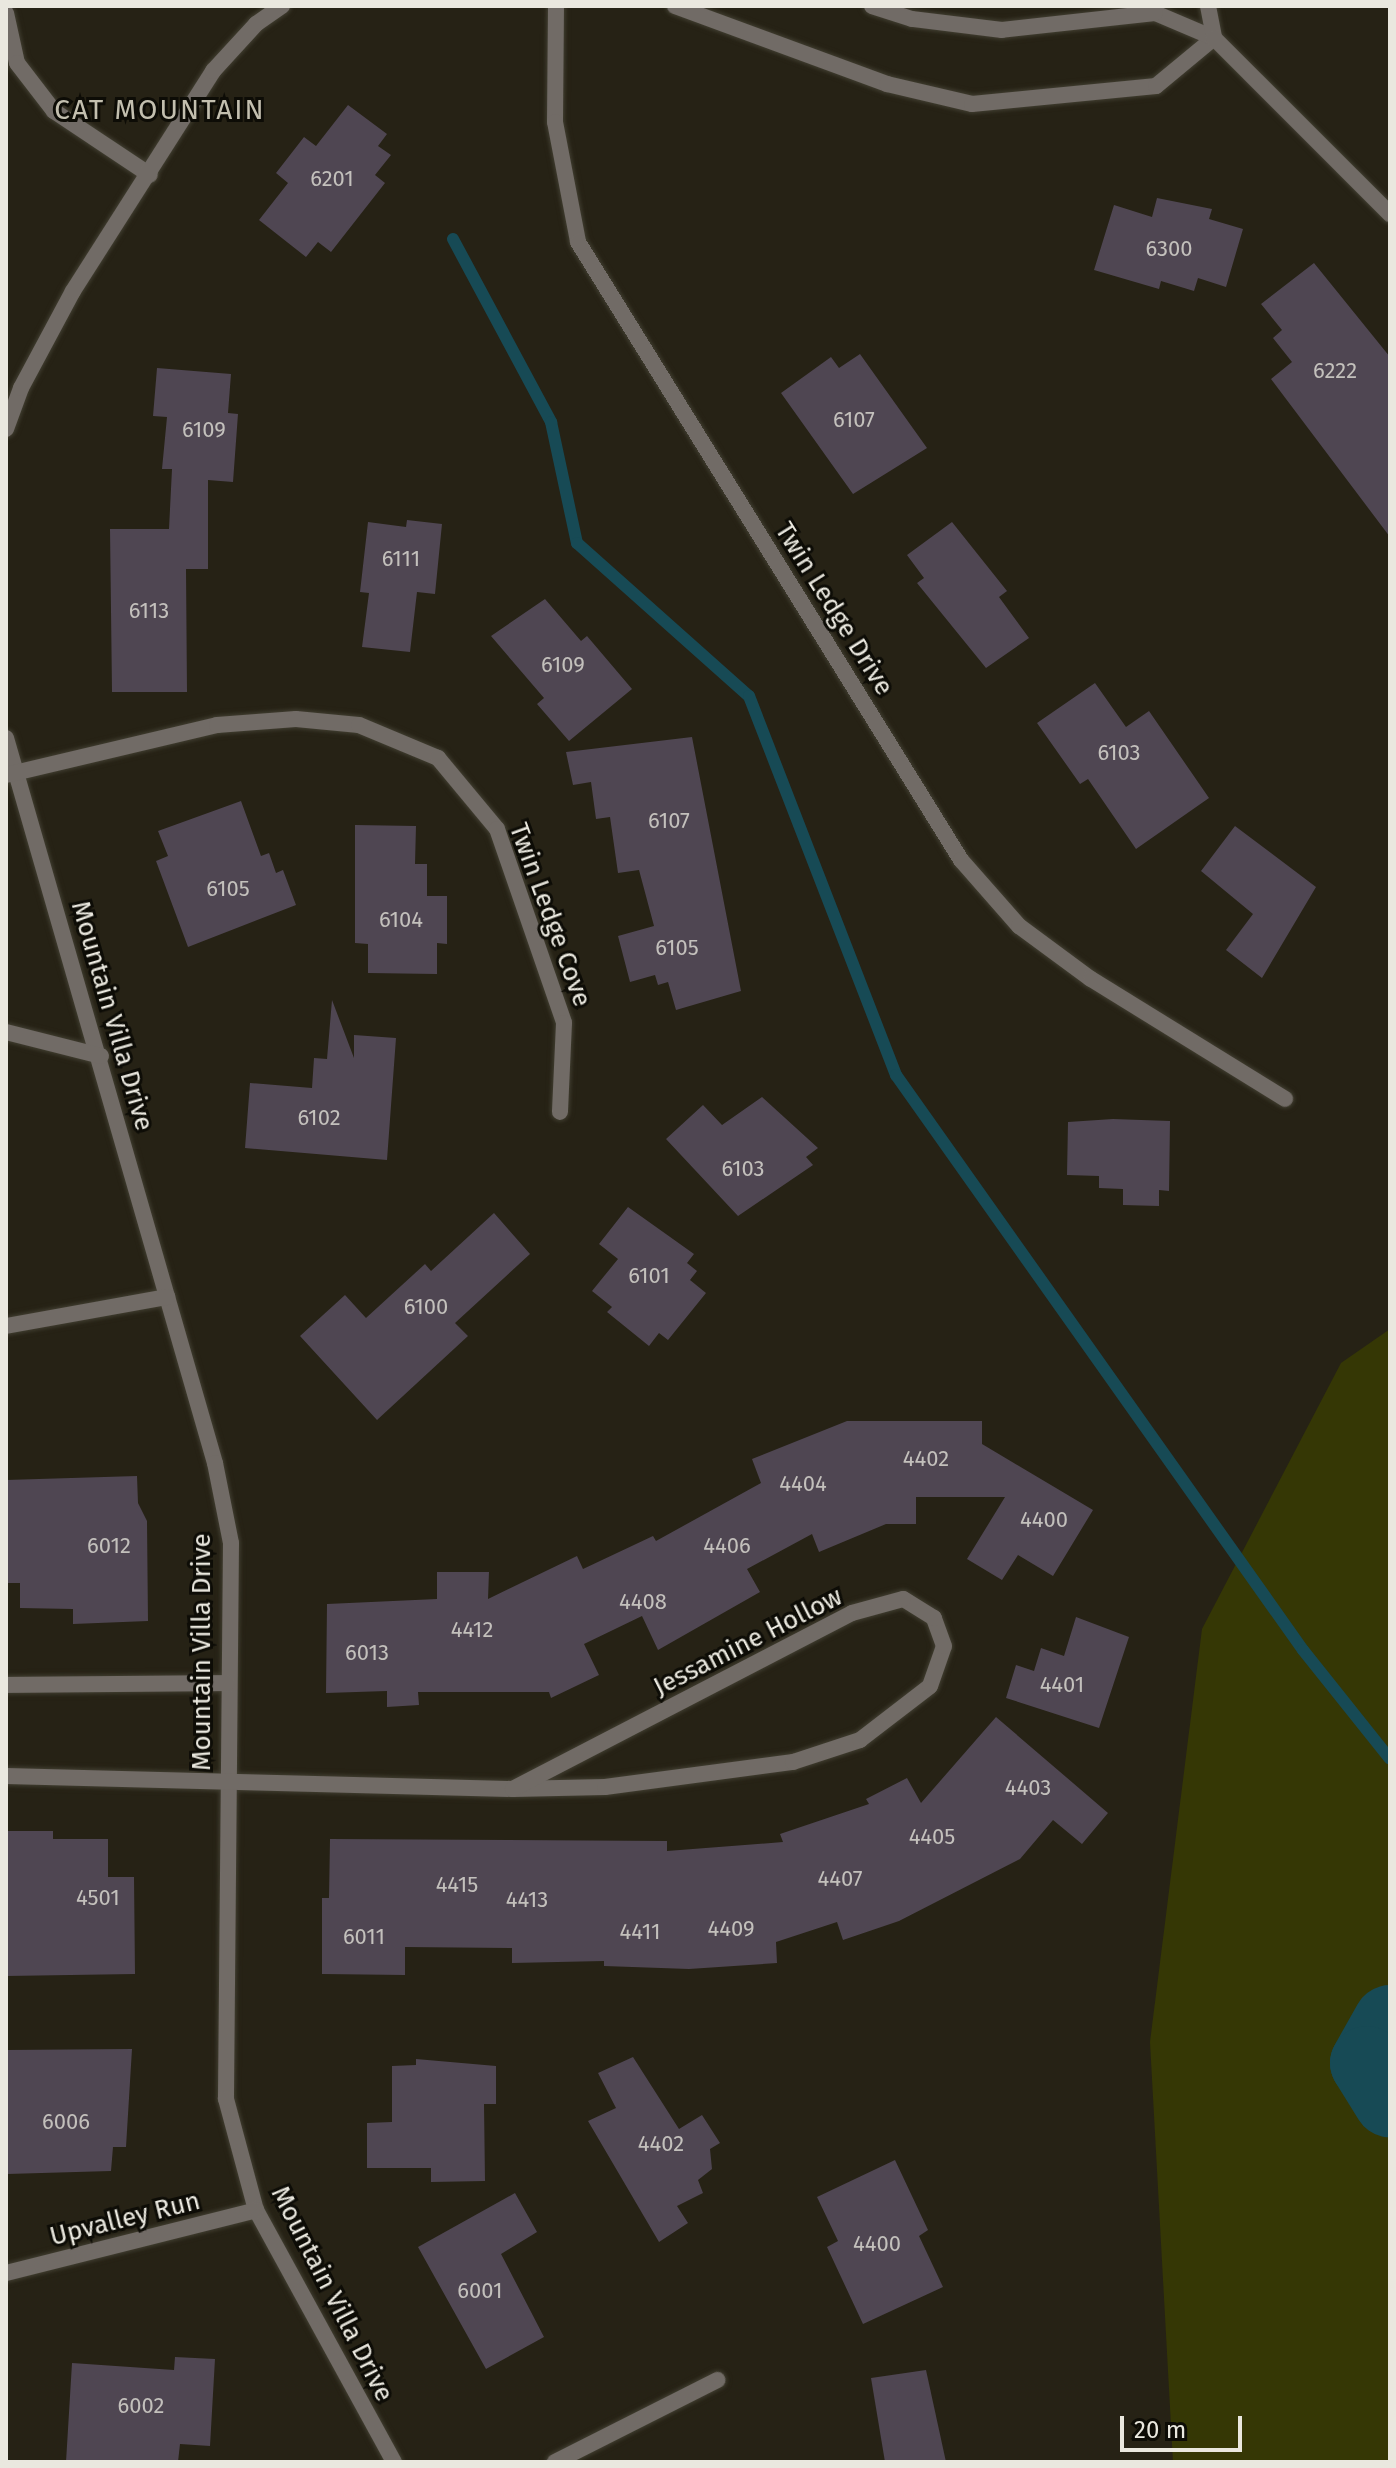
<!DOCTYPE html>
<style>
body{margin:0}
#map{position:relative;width:1396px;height:2468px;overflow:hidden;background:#262215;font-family:"Fira Sans",sans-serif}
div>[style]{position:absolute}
.green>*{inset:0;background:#353705}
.stream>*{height:12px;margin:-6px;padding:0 6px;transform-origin:6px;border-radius:6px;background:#174a55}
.river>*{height:74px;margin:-37px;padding:0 37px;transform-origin:37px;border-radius:37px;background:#174a55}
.building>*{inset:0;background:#4f4652}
.roads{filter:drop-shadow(0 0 2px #413e31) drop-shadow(0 0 2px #413e31)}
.street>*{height:16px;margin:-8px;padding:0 8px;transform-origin:8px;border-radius:8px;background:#716b66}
span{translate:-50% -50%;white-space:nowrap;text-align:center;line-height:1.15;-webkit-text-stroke:6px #0d0c06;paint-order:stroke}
.number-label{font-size:22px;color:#c3c0bc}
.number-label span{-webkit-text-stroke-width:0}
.street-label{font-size:26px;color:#eae8df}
.neighbourhood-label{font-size:28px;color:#c3bfaf;letter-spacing:2px}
.frame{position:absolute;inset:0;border:8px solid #eae8df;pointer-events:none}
.scale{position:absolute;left:1120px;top:2416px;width:122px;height:36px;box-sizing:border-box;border:4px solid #eae8df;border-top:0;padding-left:10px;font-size:24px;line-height:28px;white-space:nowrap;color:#eae8df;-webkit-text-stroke:6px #0d0c06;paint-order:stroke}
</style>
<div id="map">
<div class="green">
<i style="clip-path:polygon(1390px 1329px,1390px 2462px,1173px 2462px,1150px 2042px,1202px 1629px,1341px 1363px)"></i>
</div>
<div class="stream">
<i style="left:453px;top:239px;width:208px;rotate:61.8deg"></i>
<i style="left:551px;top:422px;width:124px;rotate:77.9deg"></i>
<i style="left:577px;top:543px;width:230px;rotate:41.7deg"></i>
<i style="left:749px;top:696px;width:407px;rotate:68.8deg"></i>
<i style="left:896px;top:1075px;width:704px;rotate:54.71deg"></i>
<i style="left:1303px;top:1650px;width:139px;rotate:51.4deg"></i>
</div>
<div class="river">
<i style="left:1390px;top:2022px;width:47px;rotate:119.3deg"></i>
<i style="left:1367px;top:2063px;width:44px;rotate:58.1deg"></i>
</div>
<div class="building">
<i style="clip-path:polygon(348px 105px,387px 134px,378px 146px,391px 155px,375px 175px,385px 183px,331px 252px,318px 242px,306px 257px,259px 220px,288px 183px,276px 173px,304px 137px,316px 146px)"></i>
<i style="clip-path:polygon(1157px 198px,1212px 209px,1209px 219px,1243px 229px,1226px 287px,1198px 278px,1194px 291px,1161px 281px,1159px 289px,1094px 270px,1114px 205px,1152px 217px)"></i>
<i style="clip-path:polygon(1314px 263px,1390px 357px,1390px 537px,1271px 379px,1292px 362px,1273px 338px,1282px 330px,1261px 304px)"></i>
<i style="clip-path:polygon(860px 354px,927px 448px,853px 494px,781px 393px,831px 357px,839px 368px)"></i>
<i style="clip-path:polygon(157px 368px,231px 374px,228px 413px,238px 414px,233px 482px,208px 480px,208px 569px,186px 569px,187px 692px,112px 692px,110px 529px,169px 529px,172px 469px,162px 469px,167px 417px,153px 416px)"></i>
<i style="clip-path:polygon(407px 520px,442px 524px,435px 594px,417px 592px,410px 652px,362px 647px,369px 593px,360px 592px,368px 522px,406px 527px)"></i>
<i style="clip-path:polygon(952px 522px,1007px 591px,999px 597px,1029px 638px,986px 668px,917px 583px,924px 578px,907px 555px)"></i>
<i style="clip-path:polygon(545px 599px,581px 641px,587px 636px,632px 689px,569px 741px,537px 704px,544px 698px,491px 636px)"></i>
<i style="clip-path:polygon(1095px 683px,1126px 727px,1149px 711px,1209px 798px,1136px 849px,1088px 779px,1080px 784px,1037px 723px)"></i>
<i style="clip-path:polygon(692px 737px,741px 991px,676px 1010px,668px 982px,658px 985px,655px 975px,630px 982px,618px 936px,654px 926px,639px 870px,618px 873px,610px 817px,596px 819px,591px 782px,573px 785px,566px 752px)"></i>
<i style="clip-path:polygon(241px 801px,261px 856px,269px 853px,276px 873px,283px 870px,296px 905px,188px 947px,156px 861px,168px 856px,158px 831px)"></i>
<i style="clip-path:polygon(355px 825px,416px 826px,415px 864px,427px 864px,427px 896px,447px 896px,447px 944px,437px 943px,437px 974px,368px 973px,368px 944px,355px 943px)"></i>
<i style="clip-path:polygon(1235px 826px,1316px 887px,1262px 978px,1226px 950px,1253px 914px,1201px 871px)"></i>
<i style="clip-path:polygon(332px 1000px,354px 1058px,354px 1035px,396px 1038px,387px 1160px,245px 1148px,250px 1083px,312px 1088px,314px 1058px,327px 1059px)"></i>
<i style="clip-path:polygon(762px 1097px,818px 1148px,806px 1157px,813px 1165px,738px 1216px,666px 1139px,703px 1105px,722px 1125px)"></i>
<i style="clip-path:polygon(1113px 1119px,1170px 1121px,1169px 1191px,1159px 1190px,1159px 1206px,1123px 1205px,1123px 1189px,1099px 1188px,1099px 1176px,1067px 1175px,1068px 1122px)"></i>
<i style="clip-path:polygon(628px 1207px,694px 1254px,687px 1263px,697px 1271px,690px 1280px,706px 1293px,668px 1340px,659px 1333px,649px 1346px,607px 1312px,612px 1307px,592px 1291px,618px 1259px,599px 1244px)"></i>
<i style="clip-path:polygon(494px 1213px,530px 1254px,455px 1323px,468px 1336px,377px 1420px,300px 1336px,345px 1295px,366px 1318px,425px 1264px,431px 1271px)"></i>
<i style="clip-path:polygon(847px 1421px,982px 1421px,982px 1444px,1093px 1510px,1053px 1576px,1018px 1555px,1002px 1580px,967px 1559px,1005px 1497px,916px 1497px,916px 1524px,886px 1524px,819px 1552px,812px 1534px,747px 1569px,760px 1592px,658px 1650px,642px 1616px,584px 1644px,599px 1675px,551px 1698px,549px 1692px,418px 1692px,419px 1705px,387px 1707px,387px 1691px,326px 1693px,327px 1604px,437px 1599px,437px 1572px,489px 1572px,488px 1599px,577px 1556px,583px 1569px,653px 1536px,656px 1541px,761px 1483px,752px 1459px)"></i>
<i style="clip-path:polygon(137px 1476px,138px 1503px,147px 1521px,148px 1621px,73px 1624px,73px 1609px,20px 1608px,20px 1583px,6px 1583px,6px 1480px)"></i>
<i style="clip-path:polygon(1076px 1617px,1129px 1637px,1099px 1728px,1006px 1698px,1016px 1665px,1034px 1671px,1041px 1648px,1064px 1656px)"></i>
<i style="clip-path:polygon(996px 1717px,1108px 1813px,1082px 1844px,1053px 1820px,1020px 1859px,899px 1921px,843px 1940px,837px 1922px,776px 1942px,777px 1963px,689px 1969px,604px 1966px,604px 1961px,512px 1963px,512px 1948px,405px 1947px,405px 1975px,322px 1974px,322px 1898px,329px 1898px,330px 1839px,667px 1841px,667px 1851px,783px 1842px,780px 1834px,869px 1804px,866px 1799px,907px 1778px,921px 1803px)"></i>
<i style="clip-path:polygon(6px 1831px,53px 1831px,53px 1839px,108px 1839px,108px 1877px,134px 1877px,135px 1974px,6px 1976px)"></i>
<i style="clip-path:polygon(132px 2049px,126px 2147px,113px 2147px,111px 2171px,7px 2174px,6px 2050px)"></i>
<i style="clip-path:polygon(633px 2057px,679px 2129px,702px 2115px,720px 2143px,710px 2149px,712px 2169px,698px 2180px,703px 2193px,677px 2206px,688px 2223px,659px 2242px,588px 2121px,616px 2108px,598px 2073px)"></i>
<i style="clip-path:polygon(416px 2059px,496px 2066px,496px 2104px,484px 2104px,485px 2181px,431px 2182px,431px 2168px,367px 2168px,367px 2123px,392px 2122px,392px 2066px,416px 2065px)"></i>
<i style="clip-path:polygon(895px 2160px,928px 2230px,919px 2236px,943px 2287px,863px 2324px,827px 2247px,838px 2241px,817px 2197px)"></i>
<i style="clip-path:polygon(515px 2193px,537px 2232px,501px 2254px,544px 2337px,486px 2369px,418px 2247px)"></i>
<i style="clip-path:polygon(175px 2357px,215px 2359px,210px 2446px,180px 2444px,178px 2462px,66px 2462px,72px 2363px,174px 2370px)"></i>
<i style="clip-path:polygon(926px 2370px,946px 2462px,885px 2462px,871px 2378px)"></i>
</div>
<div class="roads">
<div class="street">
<i style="left:556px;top:6px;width:116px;rotate:90.5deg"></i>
<i style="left:555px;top:122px;width:122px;rotate:79.1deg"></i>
<i style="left:578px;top:242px;width:727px;rotate:58.21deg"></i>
<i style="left:961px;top:860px;width:88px;rotate:48.7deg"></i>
<i style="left:1019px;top:926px;width:89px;rotate:36.4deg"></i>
<i style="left:1091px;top:979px;width:228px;rotate:31.7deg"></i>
<i style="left:675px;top:6px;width:226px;rotate:20.2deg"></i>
<i style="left:887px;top:84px;width:87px;rotate:13.2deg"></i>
<i style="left:972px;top:104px;width:185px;rotate:-5.6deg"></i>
<i style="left:1156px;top:86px;width:75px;rotate:-39.6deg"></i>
<i style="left:1214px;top:38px;width:64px;rotate:-157deg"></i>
<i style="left:1155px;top:13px;width:154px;rotate:173.7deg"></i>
<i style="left:1002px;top:30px;width:91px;rotate:-173deg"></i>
<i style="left:912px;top:19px;width:42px;rotate:-162deg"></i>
<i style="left:1208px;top:6px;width:33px;rotate:79deg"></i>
<i style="left:1214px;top:38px;width:249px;rotate:45deg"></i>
<i style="left:6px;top:13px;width:51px;rotate:77.6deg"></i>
<i style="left:17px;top:63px;width:61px;rotate:52.4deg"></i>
<i style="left:54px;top:111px;width:115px;rotate:33.7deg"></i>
<i style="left:6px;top:429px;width:44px;rotate:-69.9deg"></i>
<i style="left:21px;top:388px;width:110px;rotate:-61.8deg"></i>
<i style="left:73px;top:291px;width:261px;rotate:-57.5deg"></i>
<i style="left:213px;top:71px;width:64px;rotate:-47.5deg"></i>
<i style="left:256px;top:24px;width:32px;rotate:-35deg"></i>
<i style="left:6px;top:738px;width:755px;rotate:73.92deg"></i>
<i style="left:215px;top:1463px;width:82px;rotate:78.7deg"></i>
<i style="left:231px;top:1543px;width:556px;rotate:90.52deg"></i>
<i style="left:226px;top:2099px;width:115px;rotate:74.9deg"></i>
<i style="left:256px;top:2210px;width:287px;rotate:61.3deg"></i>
<i style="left:6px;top:775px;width:217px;rotate:-13.3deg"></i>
<i style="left:217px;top:725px;width:79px;rotate:-4.3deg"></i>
<i style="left:296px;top:719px;width:63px;rotate:5.4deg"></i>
<i style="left:359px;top:725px;width:86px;rotate:22.7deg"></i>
<i style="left:438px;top:758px;width:92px;rotate:50.3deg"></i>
<i style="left:497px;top:829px;width:205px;rotate:70.9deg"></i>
<i style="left:564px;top:1023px;width:89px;rotate:92.6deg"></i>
<i style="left:6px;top:1032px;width:98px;rotate:14.2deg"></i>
<i style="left:6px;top:1326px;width:164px;rotate:-10.2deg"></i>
<i style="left:6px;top:1685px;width:221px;rotate:-0.5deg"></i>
<i style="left:6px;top:1776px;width:507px;rotate:1.47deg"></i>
<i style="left:513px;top:1789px;width:92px;rotate:-1.2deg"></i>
<i style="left:605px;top:1787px;width:190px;rotate:-7.6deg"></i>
<i style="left:793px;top:1762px;width:71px;rotate:-18.2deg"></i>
<i style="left:860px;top:1740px;width:88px;rotate:-37.6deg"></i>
<i style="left:930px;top:1686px;width:42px;rotate:-70.7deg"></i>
<i style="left:944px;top:1646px;width:30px;rotate:-110deg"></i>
<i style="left:934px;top:1618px;width:36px;rotate:-148deg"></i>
<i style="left:903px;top:1599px;width:53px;rotate:164.6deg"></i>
<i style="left:852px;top:1613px;width:382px;rotate:152.6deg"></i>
<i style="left:6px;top:2273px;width:258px;rotate:-14.1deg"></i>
<i style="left:555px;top:2462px;width:182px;rotate:-26.8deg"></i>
</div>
</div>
<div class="number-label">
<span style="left:332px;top:179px">6201</span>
<span style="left:1169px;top:249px">6300</span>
<span style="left:1335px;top:371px">6222</span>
<span style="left:854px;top:420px">6107</span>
<span style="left:204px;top:430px">6109</span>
<span style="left:401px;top:559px">6111</span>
<span style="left:149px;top:611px">6113</span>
<span style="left:563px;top:665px">6109</span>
<span style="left:1119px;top:753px">6103</span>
<span style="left:669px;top:821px">6107</span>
<span style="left:228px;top:889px">6105</span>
<span style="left:401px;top:920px">6104</span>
<span style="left:677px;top:948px">6105</span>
<span style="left:319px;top:1118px">6102</span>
<span style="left:743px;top:1169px">6103</span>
<span style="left:649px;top:1276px">6101</span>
<span style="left:426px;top:1307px">6100</span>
<span style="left:926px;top:1459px">4402</span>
<span style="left:803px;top:1484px">4404</span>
<span style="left:1044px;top:1520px">4400</span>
<span style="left:109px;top:1546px">6012</span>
<span style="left:727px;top:1546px">4406</span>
<span style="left:643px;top:1602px">4408</span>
<span style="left:472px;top:1630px">4412</span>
<span style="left:367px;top:1653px">6013</span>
<span style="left:1062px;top:1685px">4401</span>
<span style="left:1028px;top:1788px">4403</span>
<span style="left:932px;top:1837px">4405</span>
<span style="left:840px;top:1879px">4407</span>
<span style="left:457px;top:1885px">4415</span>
<span style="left:98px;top:1898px">4501</span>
<span style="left:527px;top:1900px">4413</span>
<span style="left:731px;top:1929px">4409</span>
<span style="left:640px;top:1932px">4411</span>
<span style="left:364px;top:1937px">6011</span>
<span style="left:66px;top:2122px">6006</span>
<span style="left:661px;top:2144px">4402</span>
<span style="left:877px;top:2244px">4400</span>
<span style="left:480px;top:2291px">6001</span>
<span style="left:141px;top:2406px">6002</span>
</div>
<div class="street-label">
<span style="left:834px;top:609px;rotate:58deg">Twin Ledge Drive</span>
<span style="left:550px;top:915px;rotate:70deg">Twin Ledge Cove</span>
<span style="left:112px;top:1016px;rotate:74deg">Mountain Villa Drive</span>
<span style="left:748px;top:1642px;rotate:-27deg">Jessamine Hollow</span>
<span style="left:202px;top:1652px;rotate:-90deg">Mountain Villa Drive</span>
<span style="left:125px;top:2219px;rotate:-14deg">Upvalley Run</span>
<span style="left:332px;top:2294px;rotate:63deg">Mountain Villa Drive</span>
</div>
<div class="neighbourhood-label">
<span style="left:160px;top:110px">CAT MOUNTAIN</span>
</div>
<div class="frame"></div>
<div class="scale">20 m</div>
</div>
